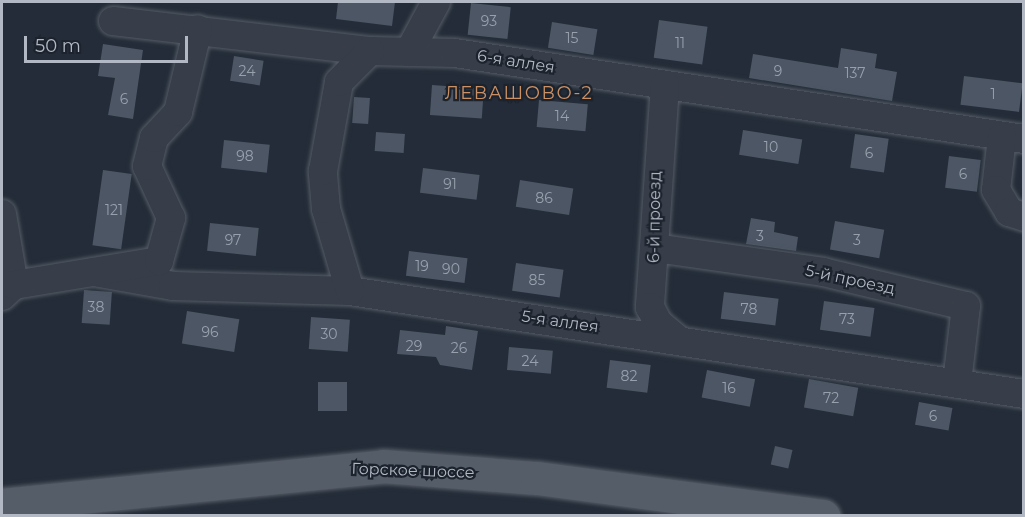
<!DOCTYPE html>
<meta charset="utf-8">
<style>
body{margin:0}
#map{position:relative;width:1025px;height:517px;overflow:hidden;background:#232c38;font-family:Montserrat,sans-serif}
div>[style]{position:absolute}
.building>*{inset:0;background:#4c5664;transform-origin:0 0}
.roads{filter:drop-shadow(0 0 2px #555c66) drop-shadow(0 0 2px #555c66)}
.minor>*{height:28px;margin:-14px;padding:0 14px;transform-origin:14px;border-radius:14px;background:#373e49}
.major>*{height:33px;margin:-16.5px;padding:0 16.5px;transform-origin:16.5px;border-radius:16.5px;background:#555d69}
span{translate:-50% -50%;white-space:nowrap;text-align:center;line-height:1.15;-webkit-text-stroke:4.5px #1c232d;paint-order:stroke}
.number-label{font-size:14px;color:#98a0ad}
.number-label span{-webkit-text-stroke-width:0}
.street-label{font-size:16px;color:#b2b9c5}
.neighbourhood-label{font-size:18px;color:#cb9166;letter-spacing:1.5px}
.frame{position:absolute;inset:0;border:3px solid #b2b9c5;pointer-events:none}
.scale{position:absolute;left:24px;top:36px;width:164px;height:27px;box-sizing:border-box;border:3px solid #b2b9c5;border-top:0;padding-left:8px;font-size:18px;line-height:21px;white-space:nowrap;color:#b2b9c5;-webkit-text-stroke:4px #1c232d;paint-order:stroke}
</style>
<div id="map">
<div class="building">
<i style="clip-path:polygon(338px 2px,395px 2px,392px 26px,336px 19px)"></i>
<i style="left:471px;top:3px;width:40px;height:32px;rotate:6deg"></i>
<i style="left:659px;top:20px;width:49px;height:38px;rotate:8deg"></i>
<i style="left:552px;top:22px;width:46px;height:26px;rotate:9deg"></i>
<i style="clip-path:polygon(103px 44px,143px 50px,133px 119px,108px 115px,115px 78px,98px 76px)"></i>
<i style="clip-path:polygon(841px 48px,877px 54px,875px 68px,897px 72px,892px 101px,749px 78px,753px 54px,838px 68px)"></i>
<i style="left:234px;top:56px;width:30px;height:25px;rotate:9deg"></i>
<i style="left:964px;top:76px;width:59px;height:29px;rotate:7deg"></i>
<i style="left:432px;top:85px;width:52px;height:30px;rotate:4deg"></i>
<i style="left:354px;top:97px;width:16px;height:26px;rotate:4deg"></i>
<i style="left:539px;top:100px;width:49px;height:27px;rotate:5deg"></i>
<i style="left:743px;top:130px;width:60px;height:25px;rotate:9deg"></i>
<i style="left:376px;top:132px;width:29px;height:19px;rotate:4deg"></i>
<i style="left:855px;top:134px;width:34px;height:34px;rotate:8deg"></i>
<i style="left:224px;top:140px;width:46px;height:28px;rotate:6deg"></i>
<i style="left:949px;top:156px;width:32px;height:32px;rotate:7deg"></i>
<i style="left:423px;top:168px;width:57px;height:25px;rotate:7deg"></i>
<i style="left:103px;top:170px;width:29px;height:76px;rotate:8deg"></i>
<i style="left:520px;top:180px;width:54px;height:27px;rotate:9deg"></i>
<i style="clip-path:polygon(751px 218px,775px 222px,774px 232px,798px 237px,796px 251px,746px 244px)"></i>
<i style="left:835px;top:221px;width:50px;height:29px;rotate:10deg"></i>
<i style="left:210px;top:223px;width:49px;height:28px;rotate:6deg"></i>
<i style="left:409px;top:251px;width:59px;height:25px;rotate:7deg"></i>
<i style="left:516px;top:263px;width:48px;height:28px;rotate:8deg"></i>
<i style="left:84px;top:290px;width:28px;height:33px;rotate:4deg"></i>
<i style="left:724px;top:292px;width:55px;height:27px;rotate:7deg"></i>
<i style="left:824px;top:301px;width:51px;height:29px;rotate:8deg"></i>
<i style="left:187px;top:311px;width:53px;height:33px;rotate:9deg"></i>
<i style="left:311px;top:317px;width:39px;height:32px;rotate:4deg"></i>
<i style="clip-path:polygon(446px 326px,478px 331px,472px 370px,440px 365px,436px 357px,397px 354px,400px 330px,445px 335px)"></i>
<i style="left:509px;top:347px;width:44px;height:23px;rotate:5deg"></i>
<i style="left:610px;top:360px;width:41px;height:28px;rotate:7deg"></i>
<i style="left:707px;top:370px;width:49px;height:28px;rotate:11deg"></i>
<i style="left:809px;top:379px;width:50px;height:29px;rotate:10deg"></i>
<i style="left:318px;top:382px;width:29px;height:29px"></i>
<i style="left:919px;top:402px;width:34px;height:23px;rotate:10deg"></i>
<i style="left:775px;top:446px;width:18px;height:19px;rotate:13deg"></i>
</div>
<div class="roads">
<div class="minor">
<i style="left:113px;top:21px;width:259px;rotate:6.7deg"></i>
<i style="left:370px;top:51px;width:85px;rotate:1.3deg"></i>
<i style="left:455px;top:53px;width:575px;rotate:8.59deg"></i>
<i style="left:409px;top:52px;width:57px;rotate:-61.6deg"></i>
<i style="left:665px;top:85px;width:223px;rotate:93.9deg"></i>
<i style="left:650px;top:307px;width:18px;rotate:63deg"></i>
<i style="left:658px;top:323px;width:25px;rotate:40deg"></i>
<i style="left:1002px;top:137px;width:53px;rotate:96.5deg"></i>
<i style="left:996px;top:190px;width:26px;rotate:59deg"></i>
<i style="left:1009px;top:212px;width:16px;rotate:18deg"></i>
<i style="left:2px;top:214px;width:72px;rotate:80.4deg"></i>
<i style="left:655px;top:248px;width:170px;rotate:8.1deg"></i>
<i style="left:823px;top:272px;width:147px;rotate:13.4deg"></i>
<i style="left:966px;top:306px;width:78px;rotate:96.7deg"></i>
<i style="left:94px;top:272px;width:80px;rotate:10deg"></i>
<i style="left:173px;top:286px;width:177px;rotate:1.6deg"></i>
<i style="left:350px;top:291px;width:682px;rotate:8.69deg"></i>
<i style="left:350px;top:291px;width:85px;rotate:-106.3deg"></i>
<i style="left:326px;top:209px;width:38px;rotate:-95deg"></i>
<i style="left:323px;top:171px;width:90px;rotate:-79.8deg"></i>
<i style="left:339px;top:82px;width:44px;rotate:-45deg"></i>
<i style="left:2px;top:296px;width:16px;rotate:-43deg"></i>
<i style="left:14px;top:285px;width:147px;rotate:-9.4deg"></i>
<i style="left:159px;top:261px;width:45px;rotate:-74.4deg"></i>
<i style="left:171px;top:218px;width:57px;rotate:-114.8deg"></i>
<i style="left:147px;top:166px;width:29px;rotate:-76deg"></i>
<i style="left:154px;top:138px;width:35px;rotate:-47deg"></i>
<i style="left:178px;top:112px;width:85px;rotate:-76.5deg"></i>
</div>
<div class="major">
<i style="left:2px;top:505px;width:383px;rotate:-5.8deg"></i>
<i style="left:383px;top:466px;width:154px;rotate:4.5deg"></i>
<i style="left:537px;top:478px;width:289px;rotate:7.6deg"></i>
</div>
</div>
<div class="number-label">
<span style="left:489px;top:21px">93</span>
<span style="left:572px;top:38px">15</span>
<span style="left:680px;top:43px">11</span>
<span style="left:247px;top:71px">24</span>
<span style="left:778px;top:71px">9</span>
<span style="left:855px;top:73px">137</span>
<span style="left:993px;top:94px">1</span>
<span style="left:124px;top:99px">6</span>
<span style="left:562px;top:116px">14</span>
<span style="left:771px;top:147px">10</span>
<span style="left:869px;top:153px">6</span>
<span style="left:245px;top:156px">98</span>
<span style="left:963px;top:174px">6</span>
<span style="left:450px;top:184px">91</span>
<span style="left:544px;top:198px">86</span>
<span style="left:114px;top:210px">121</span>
<span style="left:760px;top:236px">3</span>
<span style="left:233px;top:240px">97</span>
<span style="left:857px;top:240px">3</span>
<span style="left:422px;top:266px">19</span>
<span style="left:451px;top:269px">90</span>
<span style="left:537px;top:280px">85</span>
<span style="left:96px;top:307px">38</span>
<span style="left:749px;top:309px">78</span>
<span style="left:847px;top:319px">73</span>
<span style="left:210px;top:332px">96</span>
<span style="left:329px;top:334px">30</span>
<span style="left:414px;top:346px">29</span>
<span style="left:459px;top:348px">26</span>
<span style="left:530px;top:361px">24</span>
<span style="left:629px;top:376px">82</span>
<span style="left:729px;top:388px">16</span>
<span style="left:831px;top:398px">72</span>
<span style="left:933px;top:416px">6</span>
</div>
<div class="street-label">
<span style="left:516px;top:62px;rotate:9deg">6-я аллея</span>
<span style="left:655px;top:217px;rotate:-89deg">6-й проезд</span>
<span style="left:850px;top:280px;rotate:12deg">5-й проезд</span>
<span style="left:560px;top:322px;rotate:8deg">5-я аллея</span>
<span style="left:413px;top:471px;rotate:2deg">Горское шоссе</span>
</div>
<div class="neighbourhood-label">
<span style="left:519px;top:93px">ЛЕВАШОВО-2</span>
</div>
<div class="frame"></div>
<div class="scale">50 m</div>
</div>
